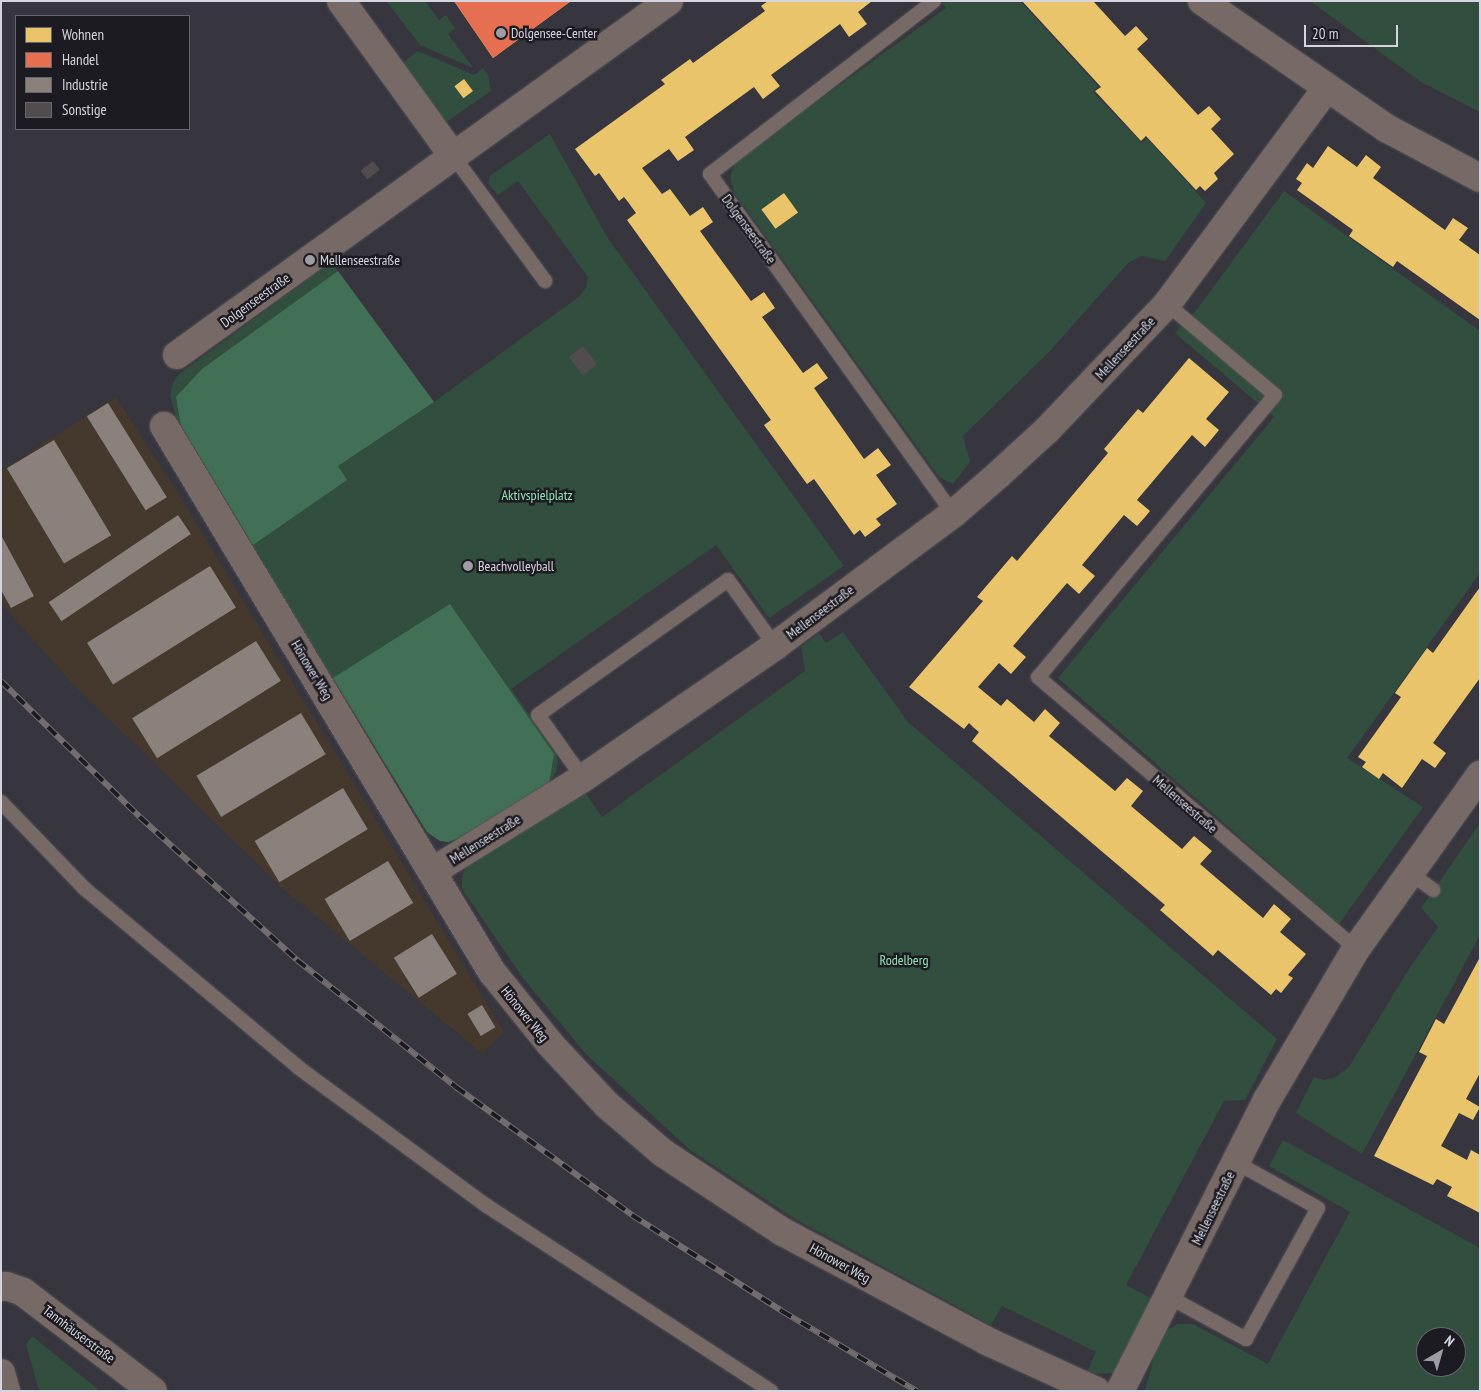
<!DOCTYPE html>
<meta charset="utf-8">
<style>
body{margin:0}
#map{position:relative;width:1481px;height:1392px;overflow:hidden;background:#37363e;font-family:"PT Sans Narrow",sans-serif}
div>[style]{position:absolute}
.industrial>*{inset:0;background:#45392e}
.green>*{inset:0;background:#314e3e}
.forest>*{inset:0;background:#427057}
.homes>*{inset:0;background:#e9c46a;transform-origin:0 0}
.shops>*{inset:0;background:#e76f51}
.industry>*{inset:0;background:#8a817c;transform-origin:0 0}
.building>*{inset:0;background:#514d4f;transform-origin:0 0}
.roads{filter:drop-shadow(0 0 1px #54535a) drop-shadow(0 0 1px #54535a)}
.service>*{height:14px;margin:-7px;padding:0 7px;transform-origin:7px;border-radius:7px;background:#776a66}
.minor>*{height:28px;margin:-14px;padding:0 14px;transform-origin:14px;border-radius:14px;background:#776a66}
.rail>*{height:5.5px;margin-top:-2.75px;transform-origin:0;background:repeating-linear-gradient(90deg,#1d1b22 0 11px,#736d6f 0 22px);box-sizing:border-box;border-block:1px solid #736d6f}
.dots>*{width:14px;height:14px;translate:-50% -50%;box-sizing:border-box;border:2px solid #1d1b22;border-radius:50%}
span{translate:-50% -50%;white-space:nowrap;text-align:center;line-height:1.15;-webkit-text-stroke:5px #1d1b22;paint-order:stroke}
.poi-label{font-size:14px;color:#d6d4de}
.left{translate:0 -50%;text-align:left}
.street-label{font-size:14px;color:#d6d4de}
.park-label{font-size:14px;color:#91e2b3}
.frame{position:absolute;inset:0;border:2px solid #d6d4de;pointer-events:none}
.legend{position:absolute;left:15px;top:15px;width:175px;height:115px;box-sizing:border-box;background:#1d1b22;border:1px solid #67656d;margin:0;padding:6px 9px;list-style:none;font-size:15px;color:#d6d4de}
.legend li{display:flex;align-items:center;gap:10px;height:25px}
.legend b{width:25px;border:1px solid #67656d}
.north{position:absolute;left:1416px;top:1327px;width:50px;height:50px;box-sizing:border-box;background:#1d1b22;border:1px solid #67656d;border-radius:50%;rotate:38deg;font-size:14px;font-weight:700;line-height:20px;text-align:center;color:#d6d4de}
.north::after{content:'';display:block;margin:auto;width:18px;height:22px;background:#9e9da6;clip-path:polygon(50% 0,100% 100%,50% 72%,0 100%)}
.scale{position:absolute;left:1304px;top:25px;width:94px;height:22px;box-sizing:border-box;border:2px solid #d6d4de;border-top:0;padding-left:6px;font-size:15px;line-height:18px;white-space:nowrap;color:#d6d4de;-webkit-text-stroke:4px #1d1b22;paint-order:stroke}
</style>
<div id="map">
<div class="industrial">
<i style="clip-path:polygon(116px 397px,182px 500px,504px 1032px,482px 1053px,282px 888px,70px 681px,1px 603px,1px 471px)"></i>
</div>
<div class="green">
<i style="clip-path:polygon(425px 1px,439px 20px,446px 15px,455px 28px,448px 34px,473px 68px,420px 45px,387px 2px)"></i>
<i style="clip-path:polygon(941px 1px,1020px 1px,1098px 86px,1093px 92px,1142px 143px,1147px 138px,1206px 203px,1165px 261px,1141px 256px,1128px 263px,1050px 351px,963px 436px,970px 462px,953px 484px,939px 477px,734px 192px,730px 177px,736px 160px,946px 8px)"></i>
<i style="clip-path:polygon(1310px 1px,1480px 1px,1480px 112px,1421px 82px)"></i>
<i style="clip-path:polygon(418px 51px,474px 75px,483px 68px,488px 75px,491px 91px,446px 122px,440px 118px,401px 64px)"></i>
<i style="clip-path:polygon(550px 134px,607px 237px,844px 566px,769px 618px,716px 545px,511px 689px,556px 752px,558px 762px,556px 772px,550px 782px,462px 837px,448px 842px,440px 841px,427px 832px,179px 430px,170px 395px,173px 383px,179px 374px,331px 262px,434px 402px,580px 296px,586px 287px,588px 277px,518px 181px,498px 195px,488px 183px,490px 176px)"></i>
<i style="clip-path:polygon(1284px 191px,1480px 331px,1480px 573px,1347px 758px,1423px 807px,1339px 924px,1058px 678px,1274px 417px,1175px 333px,1198px 308px)"></i>
<i style="clip-path:polygon(843px 632px,908px 722px,1277px 1039px,1245px 1100px,1224px 1101px,1126px 1285px,1154px 1300px,1115px 1373px,1086px 1374px,1096px 1352px,1002px 1306px,991px 1325px,795px 1219px,690px 1150px,586px 1054px,523px 978px,462px 889px,462px 876px,467px 864px,581px 787px,602px 817px,805px 671px,801px 647px,819px 633px,826px 643px)"></i>
<i style="clip-path:polygon(1480px 823px,1480px 935px,1362px 1154px,1296px 1113px,1314px 1077px,1324px 1080px,1334px 1078px,1349px 1067px,1407px 972px,1438px 927px,1421px 908px)"></i>
<i style="clip-path:polygon(evenodd,1283px 1140px,1480px 1248px,1480px 1391px,1145px 1391px,1160px 1335px,1177px 1324px,1193px 1324px,1268px 1364px,1350px 1212px,1269px 1166px,1283px 1140px,1426px 1337px,1456px 1337px,1456px 1367px,1426px 1367px,1426px 1337px)"></i>
<i style="clip-path:polygon(32px 1336px,100px 1391px,39px 1391px,26px 1344px)"></i>
</div>
<div class="forest">
<i style="clip-path:polygon(338px 271px,434px 402px,338px 466px,347px 480px,253px 545px,181px 426px,176px 397px,202px 369px)"></i>
<i style="clip-path:polygon(450px 604px,554px 754px,549px 784px,462px 837px,448px 842px,440px 841px,427px 832px,333px 678px)"></i>
</div>
<div class="homes">
<i style="clip-path:polygon(454px 1px,571px 1px,493px 58px)"></i>
<i style="clip-path:polygon(768px 1px,872px 1px,858px 12px,867px 24px,849px 37px,840px 24px,771px 75px,780px 86px,763px 99px,754px 87px,685px 137px,694px 150px,678px 161px,669px 149px,642px 168px,662px 194px,670px 189px,690px 216px,703px 207px,713px 222px,700px 231px,751px 301px,764px 292px,775px 308px,762px 317px,803px 373px,817px 363px,828px 378px,814px 388px,864px 459px,878px 448px,891px 465px,876px 475px,897px 504px,876px 519px,881px 525px,865px 537px,860px 530px,854px 535px,814px 479px,807px 484px,764px 425px,771px 420px,627px 220px,636px 213px,628px 202px,624px 197px,619px 201px,599px 173px,595px 176px,575px 149px,665px 84px,661px 80px,690px 59px,693px 63px,765px 11px,761px 6px)"></i>
<i style="clip-path:polygon(1022px 1px,1093px 1px,1125px 36px,1136px 26px,1148px 39px,1137px 49px,1198px 115px,1209px 106px,1221px 119px,1211px 129px,1234px 154px,1214px 173px,1218px 179px,1205px 191px,1200px 186px,1196px 190px,1146px 136px,1141px 141px,1095px 91px,1101px 87px)"></i>
<i style="left:464px;top:79px;width:15px;height:12px;rotate:53deg"></i>
<i style="clip-path:polygon(1328px 146px,1357px 167px,1366px 155px,1381px 167px,1373px 178px,1445px 230px,1453px 218px,1468px 228px,1459px 240px,1480px 255px,1480px 320px,1397px 261px,1393px 267px,1349px 236px,1353px 230px,1297px 190px,1302px 183px,1296px 179px,1307px 163px,1313px 168px)"></i>
<i style="left:784px;top:193px;width:24px;height:28px;rotate:54deg"></i>
<i style="clip-path:polygon(1189px 358px,1229px 392px,1206px 419px,1219px 430px,1205px 447px,1192px 435px,1137px 500px,1150px 511px,1145px 517px,1137px 526px,1124px 515px,1082px 565px,1095px 576px,1079px 594px,1067px 583px,1013px 646px,1026px 657px,1011px 674px,999px 663px,978px 687px,1001px 706px,1007px 699px,1034px 722px,1045px 709px,1060px 723px,1049px 736px,1115px 791px,1127px 778px,1143px 791px,1131px 806px,1182px 849px,1194px 836px,1212px 851px,1200px 864px,1263px 918px,1274px 904px,1291px 919px,1280px 932px,1306px 954px,1288px 975px,1293px 978px,1281px 993px,1276px 989px,1271px 995px,1218px 950px,1213px 956px,1160px 910px,1165px 905px,972px 741px,979px 732px,973px 727px,969px 723px,964px 729px,909px 687px,983px 601px,977px 597px,1012px 556px,1017px 561px,1108px 453px,1104px 449px,1138px 409px,1143px 413px)"></i>
<i style="clip-path:polygon(1480px 587px,1480px 678px,1433px 743px,1446px 753px,1435px 768px,1422px 759px,1402px 788px,1383px 773px,1379px 779px,1362px 767px,1366px 762px,1358px 757px,1401px 697px,1395px 693px,1427px 648px,1433px 653px)"></i>
<i style="clip-path:polygon(1480px 957px,1480px 1073px,1466px 1099px,1480px 1107px,1473px 1120px,1459px 1113px,1441px 1146px,1467px 1160px,1471px 1150px,1480px 1155px,1480px 1213px,1447px 1196px,1452px 1187px,1437px 1179px,1433px 1185px,1374px 1156px,1427px 1056px,1419px 1052px,1436px 1019px,1444px 1024px)"></i>
</div>
<div class="shops">
<i style="clip-path:polygon(454px 1px,571px 1px,493px 58px)"></i>
</div>
<div class="industry">
<i style="left:108px;top:403px;width:111px;height:25px;rotate:58deg"></i>
<i style="left:54px;top:440px;width:111px;height:55px;rotate:59deg"></i>
<i style="left:178px;top:515px;width:23px;height:156px;rotate:56deg"></i>
<i style="clip-path:polygon(1px 535px,34px 596px,11px 608px,1px 590px)"></i>
<i style="left:210px;top:566px;width:49px;height:145px;rotate:58deg"></i>
<i style="left:256px;top:641px;width:47px;height:146px;rotate:58deg"></i>
<i style="left:301px;top:713px;width:48px;height:122px;rotate:59deg"></i>
<i style="left:343px;top:788px;width:48px;height:103px;rotate:59deg"></i>
<i style="left:388px;top:861px;width:49px;height:74px;rotate:59deg"></i>
<i style="left:432px;top:934px;width:47px;height:45px;rotate:58deg"></i>
<i style="left:482px;top:1005px;width:26px;height:17px;rotate:59deg"></i>
</div>
<div class="building">
<i style="left:373px;top:161px;width:11px;height:16px;rotate:52deg"></i>
<i style="left:583px;top:346px;width:23px;height:18px;rotate:52deg"></i>
</div>
<div class="roads">
<div class="service">
<i style="left:934px;top:1px;width:283px;rotate:142.3deg"></i>
<i style="left:710px;top:174px;width:418px;rotate:54.4deg"></i>
<i style="left:454px;top:157px;width:154px;rotate:53.7deg"></i>
<i style="left:1167px;top:304px;width:141px;rotate:40.1deg"></i>
<i style="left:1275px;top:395px;width:368px;rotate:130deg"></i>
<i style="left:1038px;top:677px;width:418px;rotate:40.5deg"></i>
<i style="left:583px;top:778px;width:77px;rotate:-125.5deg"></i>
<i style="left:538px;top:715px;width:233px;rotate:-35.4deg"></i>
<i style="left:728px;top:580px;width:81px;rotate:54.5deg"></i>
<i style="left:1px;top:802px;width:120px;rotate:46deg"></i>
<i style="left:84px;top:888px;width:280px;rotate:39.9deg"></i>
<i style="left:299px;top:1068px;width:233px;rotate:36.3deg"></i>
<i style="left:487px;top:1206px;width:339px;rotate:33.1deg"></i>
<i style="left:1410px;top:873px;width:29px;rotate:36deg"></i>
<i style="left:1169px;top:1297px;width:88px;rotate:28.6deg"></i>
<i style="left:1246px;top:1339px;width:149px;rotate:-61.2deg"></i>
<i style="left:1318px;top:1208px;width:95px;rotate:-151deg"></i>
</div>
<div class="minor">
<i style="left:341px;top:1px;width:193px;rotate:54.1deg"></i>
<i style="left:1202px;top:1px;width:224px;rotate:34.6deg"></i>
<i style="left:1386px;top:128px;width:106px;rotate:28deg"></i>
<i style="left:177px;top:355px;width:606px;rotate:-35.74deg"></i>
<i style="left:164px;top:426px;width:637px;rotate:59.01deg"></i>
<i style="left:492px;top:972px;width:92px;rotate:51.1deg"></i>
<i style="left:550px;top:1044px;width:83px;rotate:46.9deg"></i>
<i style="left:607px;top:1105px;width:74px;rotate:40.6deg"></i>
<i style="left:663px;top:1153px;width:144px;rotate:33.4deg"></i>
<i style="left:783px;top:1232px;width:231px;rotate:28.1deg"></i>
<i style="left:987px;top:1341px;width:120px;rotate:24.6deg"></i>
<i style="left:433px;top:871px;width:176px;rotate:-31.8deg"></i>
<i style="left:583px;top:778px;width:233px;rotate:-34.5deg"></i>
<i style="left:775px;top:646px;width:222px;rotate:-36.6deg"></i>
<i style="left:953px;top:514px;width:60px;rotate:-40.9deg"></i>
<i style="left:998px;top:475px;width:68px;rotate:-42.6deg"></i>
<i style="left:1048px;top:429px;width:173px;rotate:-46.4deg"></i>
<i style="left:1167px;top:304px;width:269px;rotate:-53.5deg"></i>
<i style="left:1px;top:1287px;width:5px;rotate:-11deg"></i>
<i style="left:6px;top:1286px;width:18px;rotate:19deg"></i>
<i style="left:23px;top:1292px;width:163px;rotate:37.3deg"></i>
<i style="left:1px;top:1373px;width:19px;rotate:74deg"></i>
<i style="left:1120px;top:1391px;width:326px;rotate:-63.2deg"></i>
<i style="left:1267px;top:1100px;width:175px;rotate:-59.5deg"></i>
<i style="left:1356px;top:949px;width:214px;rotate:-54.5deg"></i>
</div>
</div>
<div class="rail">
<i style="left:1px;top:681px;width:194px;rotate:44.4deg"></i>
<i style="left:140px;top:817px;width:212px;rotate:42.3deg"></i>
<i style="left:297px;top:960px;width:203px;rotate:38.6deg"></i>
<i style="left:456px;top:1087px;width:218px;rotate:36deg"></i>
<i style="left:632px;top:1215px;width:178px;rotate:32.6deg"></i>
<i style="left:782px;top:1311px;width:157px;rotate:30.7deg"></i>
</div>
<div class="dots">
<i style="left:501px;top:33px;background:#9e9da6"></i>
<i style="left:310px;top:260px;background:#9e9da6"></i>
<i style="left:468px;top:566px;background:#9e9da6"></i>
</div>
<div class="poi-label">
<span class="left" style="left:511px;top:33px">Dolgensee-Center</span>
<span class="left" style="left:320px;top:260px">Mellenseestraße</span>
<span class="left" style="left:478px;top:566px">Beachvolleyball</span>
</div>
<div class="street-label">
<span style="left:749px;top:229px;rotate:54deg">Dolgenseestraße</span>
<span style="left:255px;top:300px;rotate:-36deg">Dolgenseestraße</span>
<span style="left:1125px;top:348px;rotate:-47deg">Mellenseestraße</span>
<span style="left:820px;top:612px;rotate:-37deg">Mellenseestraße</span>
<span style="left:312px;top:670px;rotate:59deg">Hönower Weg</span>
<span style="left:1185px;top:804px;rotate:41deg">Mellenseestraße</span>
<span style="left:485px;top:839px;rotate:-32deg">Mellenseestraße</span>
<span style="left:525px;top:1014px;rotate:51deg">Hönower Weg</span>
<span style="left:1213px;top:1208px;rotate:-64deg">Mellenseestraße</span>
<span style="left:840px;top:1263px;rotate:29deg">Hönower Weg</span>
<span style="left:79px;top:1334px;rotate:37deg">Tannhäuserstraße</span>
</div>
<div class="park-label">
<span style="left:537px;top:495px">Aktivspielplatz</span>
<span style="left:904px;top:960px">Rodelberg</span>
</div>
<div class="frame"></div>
<ul class="legend">
<li><b style="height:14px;background:#e9c46a"></b>Wohnen</li>
<li><b style="height:14px;background:#e76f51"></b>Handel</li>
<li><b style="height:14px;background:#8a817c"></b>Industrie</li>
<li><b style="height:14px;background:#514d4f"></b>Sonstige</li>
</ul>
<div class="north">N</div>
<div class="scale">20 m</div>
</div>
